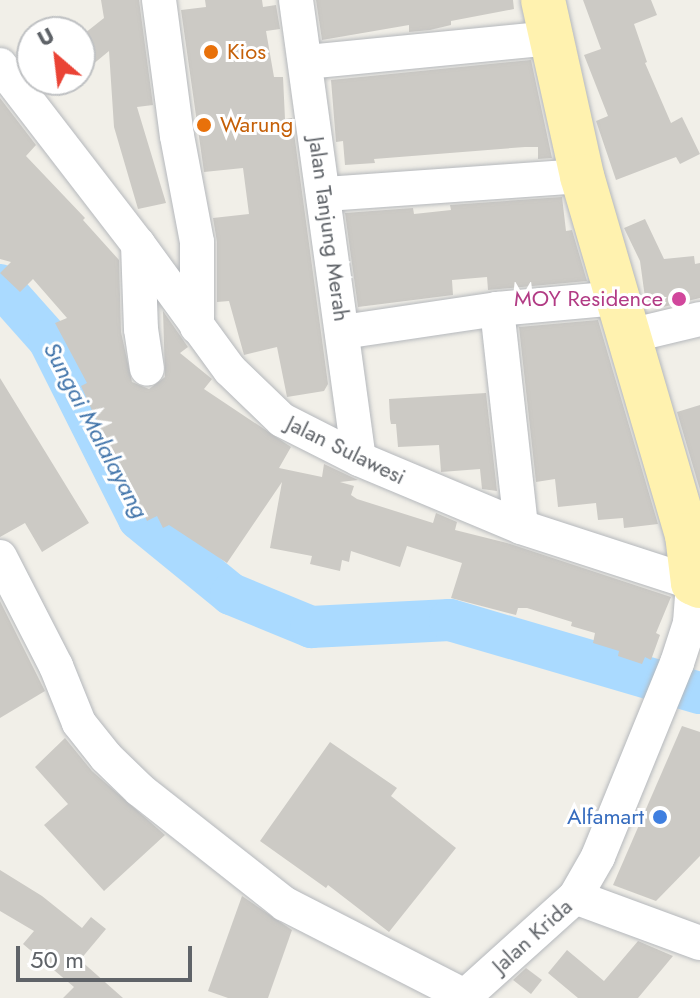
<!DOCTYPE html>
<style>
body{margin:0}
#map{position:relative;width:700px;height:998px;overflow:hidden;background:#f1efe8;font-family:Jost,sans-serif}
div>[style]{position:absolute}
.river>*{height:42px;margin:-21px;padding:0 21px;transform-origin:21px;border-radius:21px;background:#aadaff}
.building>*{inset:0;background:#cccac5}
.roads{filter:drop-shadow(0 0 2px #b5b8bc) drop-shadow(0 0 2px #b5b8bc)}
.minor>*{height:34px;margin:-17px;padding:0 17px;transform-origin:17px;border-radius:17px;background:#fff}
.major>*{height:44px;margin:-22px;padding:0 22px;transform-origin:22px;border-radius:22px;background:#fff2af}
.dots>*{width:22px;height:22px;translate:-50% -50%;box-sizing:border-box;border:4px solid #fff;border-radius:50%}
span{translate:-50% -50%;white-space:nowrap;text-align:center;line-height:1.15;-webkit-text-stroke:6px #fff;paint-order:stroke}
.food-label{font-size:22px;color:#c56008}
.left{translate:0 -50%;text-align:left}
.street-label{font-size:22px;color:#5f6368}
.hotel-label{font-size:22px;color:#b23c85}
.right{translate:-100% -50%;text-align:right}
.shop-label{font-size:22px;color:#366cbe}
.water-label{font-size:24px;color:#4174aa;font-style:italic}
.north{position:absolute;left:16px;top:16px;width:80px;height:80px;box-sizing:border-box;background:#fff;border:2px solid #bfc1c3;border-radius:50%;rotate:332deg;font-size:22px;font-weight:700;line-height:32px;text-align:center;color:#5f6368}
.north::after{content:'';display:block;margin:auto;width:28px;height:36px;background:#ea4335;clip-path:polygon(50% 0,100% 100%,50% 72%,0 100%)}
.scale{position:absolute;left:16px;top:946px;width:176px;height:36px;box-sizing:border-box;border:4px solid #5f6368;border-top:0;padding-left:10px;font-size:24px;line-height:28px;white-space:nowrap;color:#5f6368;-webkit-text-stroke:6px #fff;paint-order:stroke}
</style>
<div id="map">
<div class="river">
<i style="left:0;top:285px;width:74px;rotate:48.3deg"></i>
<i style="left:49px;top:340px;width:200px;rotate:63.3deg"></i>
<i style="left:139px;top:519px;width:119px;rotate:39.2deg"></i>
<i style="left:231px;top:594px;width:87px;rotate:22.4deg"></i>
<i style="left:311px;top:627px;width:139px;rotate:-2.9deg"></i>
<i style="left:450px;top:620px;width:260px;rotate:16.3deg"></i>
</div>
<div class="building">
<i style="clip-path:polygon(101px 0,139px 0,153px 105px,137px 107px,166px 203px,138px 209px,114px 127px,109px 51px,80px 75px,80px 37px,104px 18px)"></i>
<i style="clip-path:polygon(205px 0,262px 0,263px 7px,276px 5px,280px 29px,266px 31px,274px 77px,283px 77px,285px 119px,292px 118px,328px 384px,324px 391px,287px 397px,277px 347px,244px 355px,229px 301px,217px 302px,217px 242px,213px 218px,249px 214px,243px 168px,204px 172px,181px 10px,206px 7px)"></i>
<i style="clip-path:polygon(316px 0,513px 0,514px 9px,451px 21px,451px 25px,430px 30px,409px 32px,409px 25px,322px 40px)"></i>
<i style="clip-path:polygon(583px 0,651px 0,657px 15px,634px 24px,647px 62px,645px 63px,671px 123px,682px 117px,700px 154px,680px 164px,676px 157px,616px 180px,596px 121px,608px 116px,584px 55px,601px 49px)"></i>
<i style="clip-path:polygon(531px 60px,552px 158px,538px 159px,538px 147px,525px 147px,374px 159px,375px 163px,345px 165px,343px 141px,336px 142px,331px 80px)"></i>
<i style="clip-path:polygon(0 98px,36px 145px,26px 156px,85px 218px,83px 220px,119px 260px,121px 332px,132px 382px,149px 389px,165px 377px,163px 311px,188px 347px,180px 353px,212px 379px,204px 389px,291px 447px,279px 468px,322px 477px,324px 464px,358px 480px,340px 482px,354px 486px,351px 495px,357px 499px,433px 523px,436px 513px,457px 522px,455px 530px,507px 543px,671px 597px,656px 633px,660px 635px,651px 660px,645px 657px,642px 664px,618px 656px,619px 651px,593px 643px,595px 633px,571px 626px,572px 622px,527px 608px,518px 608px,516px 615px,451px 598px,462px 563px,407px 546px,400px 567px,351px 551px,349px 562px,342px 560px,340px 571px,310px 564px,312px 556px,270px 548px,282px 482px,227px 563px,169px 525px,163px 528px,157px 516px,147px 521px,132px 488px,128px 490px,81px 386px,87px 383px,55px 323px,67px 318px,33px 279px,20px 292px,0 273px,11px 262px,0 259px)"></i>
<i style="clip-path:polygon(562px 197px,566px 231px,572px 230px,587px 281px,488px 290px,487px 277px,452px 280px,453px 295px,358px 307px,345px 213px,413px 208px,414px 214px,451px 210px,450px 205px)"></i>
<i style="clip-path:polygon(645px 219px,664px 259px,694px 256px,695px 264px,700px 263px,700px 298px,655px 309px,654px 304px,646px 305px,640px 261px,624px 228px)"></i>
<i style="clip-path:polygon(598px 320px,658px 524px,624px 528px,623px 518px,598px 520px,596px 503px,558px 507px,555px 479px,536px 482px,519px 327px)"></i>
<i style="clip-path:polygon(0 378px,89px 523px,42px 552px,25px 523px,0 537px)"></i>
<i style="clip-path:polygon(486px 393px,497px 491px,482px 489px,480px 469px,441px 472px,439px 445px,398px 447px,396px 424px,391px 424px,390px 419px,389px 399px)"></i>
<i style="clip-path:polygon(700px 405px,700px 490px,677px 412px)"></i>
<i style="clip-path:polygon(0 601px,45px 691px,0 718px)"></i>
<i style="clip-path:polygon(682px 726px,700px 732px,700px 856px,656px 901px,613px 885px)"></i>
<i style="clip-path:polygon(65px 738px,92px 771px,165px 835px,104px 891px,44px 825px,68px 804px,35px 767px)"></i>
<i style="clip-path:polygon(330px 742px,397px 788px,391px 796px,456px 848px,389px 932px,328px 885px,326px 888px,260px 841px)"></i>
<i style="clip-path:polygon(0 870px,42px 896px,82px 928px,91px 917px,106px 929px,80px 960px,123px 998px,63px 998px,74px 987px,23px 944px,34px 931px,0 911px)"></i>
<i style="clip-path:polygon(242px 896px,292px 930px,268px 998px,228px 998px,208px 991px)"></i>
<i style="clip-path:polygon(638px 941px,673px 956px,638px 998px,578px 998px,548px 973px,567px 950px,604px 981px)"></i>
<i style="clip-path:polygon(526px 968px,542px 980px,531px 994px,513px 980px)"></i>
</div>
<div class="roads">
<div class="minor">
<i style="left:159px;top:0;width:137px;rotate:82.5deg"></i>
<i style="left:177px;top:136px;width:108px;rotate:79.3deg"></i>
<i style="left:197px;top:242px;width:85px;rotate:90deg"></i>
<i style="left:296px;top:0;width:463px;rotate:82.2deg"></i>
<i style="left:307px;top:62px;width:244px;rotate:-5.6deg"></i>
<i style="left:0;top:65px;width:226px;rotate:52.4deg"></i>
<i style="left:138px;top:244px;width:156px;rotate:53.9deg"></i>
<i style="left:230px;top:370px;width:72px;rotate:43.9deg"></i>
<i style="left:282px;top:420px;width:86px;rotate:26.9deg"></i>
<i style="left:359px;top:459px;width:176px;rotate:22.8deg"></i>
<i style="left:521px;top:527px;width:181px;rotate:18deg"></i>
<i style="left:693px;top:583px;width:40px;rotate:94.3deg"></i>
<i style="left:690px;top:623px;width:42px;rotate:108deg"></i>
<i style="left:677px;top:663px;width:209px;rotate:112.2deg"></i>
<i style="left:598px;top:857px;width:46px;rotate:119.9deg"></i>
<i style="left:575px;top:897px;width:151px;rotate:138deg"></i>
<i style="left:325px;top:194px;width:258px;rotate:-4deg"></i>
<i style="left:138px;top:244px;width:85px;rotate:88deg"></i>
<i style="left:141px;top:329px;width:40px;rotate:81.5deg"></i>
<i style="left:497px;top:309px;width:219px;rotate:83.7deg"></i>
<i style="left:343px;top:332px;width:156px;rotate:-8.5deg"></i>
<i style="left:497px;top:309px;width:121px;rotate:-5.2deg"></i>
<i style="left:629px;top:336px;width:73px;rotate:-13.5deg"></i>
<i style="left:0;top:557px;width:123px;rotate:62.8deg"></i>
<i style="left:56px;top:666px;width:61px;rotate:68deg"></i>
<i style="left:79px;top:723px;width:43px;rotate:51.5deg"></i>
<i style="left:106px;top:757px;width:47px;rotate:44.1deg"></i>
<i style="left:140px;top:790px;width:184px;rotate:38.2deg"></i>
<i style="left:285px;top:904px;width:202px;rotate:27.1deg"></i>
<i style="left:575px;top:897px;width:133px;rotate:20.2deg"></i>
</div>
<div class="major">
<i style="left:543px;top:0;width:180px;rotate:77.5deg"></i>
<i style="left:582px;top:176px;width:374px;rotate:73.7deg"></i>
<i style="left:687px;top:535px;width:48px;rotate:82.9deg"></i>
<i style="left:693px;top:583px;width:8px;rotate:23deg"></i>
</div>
</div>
<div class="dots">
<i style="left:211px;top:52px;background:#e8710a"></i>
<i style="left:204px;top:125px;background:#e8710a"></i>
<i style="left:679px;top:299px;background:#d1479c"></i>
<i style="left:660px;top:817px;background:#3f7fe0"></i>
</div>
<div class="food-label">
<span class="left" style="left:227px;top:52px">Kios</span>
<span class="left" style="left:220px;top:125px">Warung</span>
</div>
<div class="street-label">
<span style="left:329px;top:229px;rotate:82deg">Jalan Tanjung Merah</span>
<span style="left:346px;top:450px;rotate:26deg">Jalan Sulawesi</span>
<span style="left:532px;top:936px;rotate:-42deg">Jalan Krida</span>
</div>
<div class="hotel-label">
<span class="right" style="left:663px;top:299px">MOY Residence</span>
</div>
<div class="shop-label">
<span class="right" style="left:644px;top:817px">Alfamart</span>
</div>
<div class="water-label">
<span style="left:96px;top:430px;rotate:62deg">Sungai Malalayang</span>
</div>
<div class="north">U</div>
<div class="scale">50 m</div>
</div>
